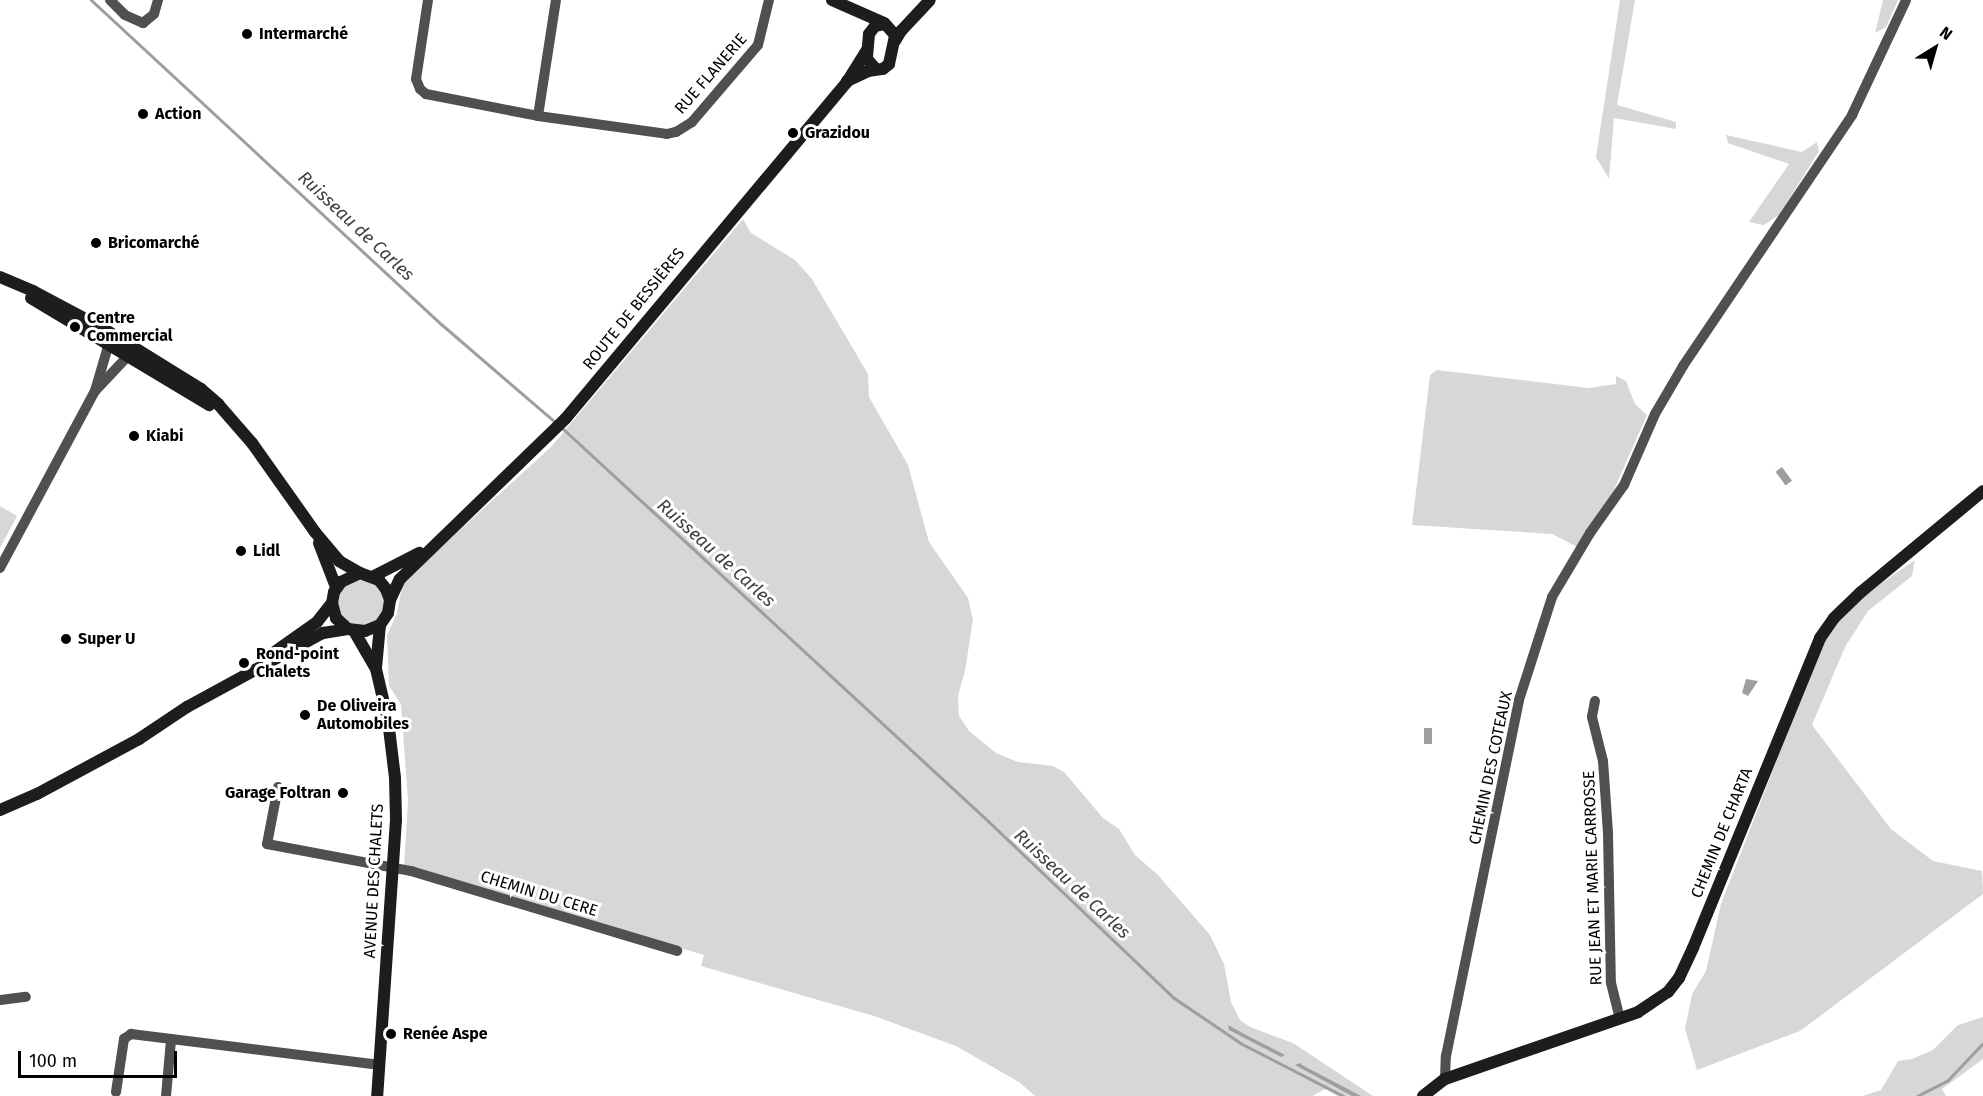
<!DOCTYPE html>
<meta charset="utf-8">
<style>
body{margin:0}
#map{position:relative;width:1983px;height:1096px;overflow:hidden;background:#fff;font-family:"Fira Sans",sans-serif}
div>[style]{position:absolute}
.green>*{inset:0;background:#d7d7d7}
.round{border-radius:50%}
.water>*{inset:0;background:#9e9e9e;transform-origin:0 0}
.stream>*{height:3px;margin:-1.5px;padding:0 1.5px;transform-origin:1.5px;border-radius:1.5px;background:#9e9e9e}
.street>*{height:10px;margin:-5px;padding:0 5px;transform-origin:5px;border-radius:5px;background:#505050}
.secondary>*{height:12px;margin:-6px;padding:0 6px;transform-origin:6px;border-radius:6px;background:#1d1d1d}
.dots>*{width:16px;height:16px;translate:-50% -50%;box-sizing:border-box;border:3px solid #fff;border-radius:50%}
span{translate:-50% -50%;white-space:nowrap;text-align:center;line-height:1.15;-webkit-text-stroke:6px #fff;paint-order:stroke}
.poi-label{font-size:16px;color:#000;font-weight:700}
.left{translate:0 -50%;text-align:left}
.right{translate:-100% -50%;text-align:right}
.street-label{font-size:16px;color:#000}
.water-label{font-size:18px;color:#3f3f3f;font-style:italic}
.north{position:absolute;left:1905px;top:18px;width:60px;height:60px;-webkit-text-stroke:4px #fff;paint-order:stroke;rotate:37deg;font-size:16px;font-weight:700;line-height:24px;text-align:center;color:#000}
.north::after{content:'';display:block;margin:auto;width:21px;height:27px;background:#000;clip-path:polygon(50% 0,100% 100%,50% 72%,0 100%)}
.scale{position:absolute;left:18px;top:1051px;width:159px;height:27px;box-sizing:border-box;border:3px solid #000;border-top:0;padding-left:8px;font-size:18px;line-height:21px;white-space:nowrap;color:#000;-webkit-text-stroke:4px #fff;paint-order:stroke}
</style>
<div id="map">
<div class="green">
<i style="clip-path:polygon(1620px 0,1635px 0,1617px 105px,1676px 122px,1676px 129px,1614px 118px,1609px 179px,1596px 157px)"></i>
<i style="clip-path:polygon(1883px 0,1898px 0,1886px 27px,1875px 33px)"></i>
<i style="clip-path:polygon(1726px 135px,1802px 152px,1817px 142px,1819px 151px,1780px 214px,1764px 225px,1749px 222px,1789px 164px,1728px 143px)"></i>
<i style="clip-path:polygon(743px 219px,751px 233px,795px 260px,812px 279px,868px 374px,869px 397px,908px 465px,929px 542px,968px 598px,973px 619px,965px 671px,958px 696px,959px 716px,969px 731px,996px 753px,1018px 762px,1053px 766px,1064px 772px,1103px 818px,1119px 829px,1135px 855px,1158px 875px,1210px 935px,1224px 964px,1231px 1002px,1240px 1020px,1250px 1027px,1293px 1043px,1373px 1096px,1338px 1096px,1325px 1089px,1312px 1096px,1035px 1096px,1019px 1082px,956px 1046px,874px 1016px,701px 966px,704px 955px,404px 868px,408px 801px,401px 704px,389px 686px,387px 635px,397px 613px,403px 582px,551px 447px)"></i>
<i style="clip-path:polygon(1437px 370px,1588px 388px,1616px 384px,1616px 376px,1626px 381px,1635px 404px,1647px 415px,1613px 492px,1577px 547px,1552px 534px,1412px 525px,1430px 375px)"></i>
<i style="clip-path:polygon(0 506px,17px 516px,0 548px)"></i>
<i style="clip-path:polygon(1915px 560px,1912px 576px,1868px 611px,1845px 647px,1812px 725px,1891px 829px,1933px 861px,1982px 871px,1983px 894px,1800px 1031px,1697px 1070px,1685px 1029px,1692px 994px,1706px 971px,1721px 904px,1822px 644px,1844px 613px,1870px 591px)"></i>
<i class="round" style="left:338px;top:580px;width:46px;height:46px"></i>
<i style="clip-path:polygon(1983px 1017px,1983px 1059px,1942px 1089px,1946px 1096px,1863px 1096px,1881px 1090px,1898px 1061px,1912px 1059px,1933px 1050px,1958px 1025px)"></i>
</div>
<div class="water">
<i style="left:1782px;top:467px;width:17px;height:8px;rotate:54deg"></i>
<i style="clip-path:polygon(1746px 679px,1758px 681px,1748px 696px,1742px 693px)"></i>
<i style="left:1424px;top:728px;width:8px;height:16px"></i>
<i style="clip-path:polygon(1228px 1025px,1248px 1036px,1285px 1055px,1281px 1057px,1229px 1030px)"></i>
<i style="clip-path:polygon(1300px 1063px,1302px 1065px,1361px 1096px,1352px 1096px,1295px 1065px)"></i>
</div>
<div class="stream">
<i style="left:91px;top:0;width:477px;rotate:42.8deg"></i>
<i style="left:441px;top:324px;width:152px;rotate:40.7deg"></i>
<i style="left:561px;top:427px;width:582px;rotate:42.7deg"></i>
<i style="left:989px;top:822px;width:255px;rotate:43.6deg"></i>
<i style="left:1174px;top:998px;width:82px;rotate:34.1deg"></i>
<i style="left:1242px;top:1044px;width:114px;rotate:27.2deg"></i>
<i style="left:1917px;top:1096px;width:34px;rotate:-27deg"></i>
<i style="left:1947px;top:1081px;width:52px;rotate:-46.5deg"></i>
</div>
<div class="street">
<i style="left:110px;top:0;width:21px;rotate:45deg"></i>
<i style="left:125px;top:15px;width:20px;rotate:24deg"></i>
<i style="left:143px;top:23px;width:14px;rotate:-39deg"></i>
<i style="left:154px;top:14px;width:15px;rotate:-74deg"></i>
<i style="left:428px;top:0;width:80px;rotate:98.6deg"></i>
<i style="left:416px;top:79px;width:11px;rotate:68deg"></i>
<i style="left:420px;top:89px;width:8px;rotate:40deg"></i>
<i style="left:426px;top:94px;width:114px;rotate:11.1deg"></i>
<i style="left:538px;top:116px;width:130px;rotate:7.9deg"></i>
<i style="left:667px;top:134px;width:9px;rotate:-13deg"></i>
<i style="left:676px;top:132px;width:19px;rotate:-32deg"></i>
<i style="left:692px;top:122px;width:101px;rotate:-49.4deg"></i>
<i style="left:758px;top:45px;width:46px;rotate:-76.3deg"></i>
<i style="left:538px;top:116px;width:117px;rotate:-81.2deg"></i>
<i style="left:95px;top:391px;width:47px;rotate:-46.7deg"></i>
<i style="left:127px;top:357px;width:7px;rotate:-90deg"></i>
<i style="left:0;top:568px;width:201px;rotate:-61.8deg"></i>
<i style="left:95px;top:391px;width:43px;rotate:-73.7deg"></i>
<i style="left:107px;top:350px;width:7px;rotate:-63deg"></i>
<i style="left:110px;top:344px;width:4px;rotate:-27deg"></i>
<i style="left:1595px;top:701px;width:16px;rotate:101deg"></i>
<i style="left:1592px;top:717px;width:45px;rotate:76deg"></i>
<i style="left:1603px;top:761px;width:72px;rotate:86deg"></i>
<i style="left:1608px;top:833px;width:150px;rotate:88.9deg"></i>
<i style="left:1611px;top:983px;width:37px;rotate:76deg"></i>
<i style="left:278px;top:787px;width:58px;rotate:100.9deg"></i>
<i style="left:267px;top:844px;width:147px;rotate:10.6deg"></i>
<i style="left:411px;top:871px;width:278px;rotate:16.7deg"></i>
<i style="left:0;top:1000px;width:26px;rotate:-7deg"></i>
<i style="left:1445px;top:1079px;width:23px;rotate:-88deg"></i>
<i style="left:1446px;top:1056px;width:363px;rotate:-78.4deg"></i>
<i style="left:1519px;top:700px;width:108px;rotate:-72.2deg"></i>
<i style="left:1552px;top:597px;width:74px;rotate:-59.3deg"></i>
<i style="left:1590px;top:533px;width:59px;rotate:-54.7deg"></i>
<i style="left:1624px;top:485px;width:77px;rotate:-66.4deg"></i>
<i style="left:1655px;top:414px;width:56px;rotate:-59.7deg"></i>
<i style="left:1683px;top:366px;width:303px;rotate:-56deg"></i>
<i style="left:1852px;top:115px;width:127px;rotate:-64.8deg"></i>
<i style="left:116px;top:1092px;width:54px;rotate:-81.4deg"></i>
<i style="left:124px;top:1039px;width:9px;rotate:-36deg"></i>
<i style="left:131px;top:1034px;width:251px;rotate:7.1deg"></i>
<i style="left:166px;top:1096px;width:56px;rotate:-84.9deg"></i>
</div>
<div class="secondary">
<i style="left:832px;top:0;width:57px;rotate:23.9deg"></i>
<i style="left:895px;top:41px;width:12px;rotate:-59deg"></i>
<i style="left:901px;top:31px;width:42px;rotate:-46.9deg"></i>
<i style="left:847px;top:81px;width:23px;rotate:-25deg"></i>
<i style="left:868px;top:71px;width:15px;rotate:-8deg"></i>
<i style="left:883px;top:69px;width:8px;rotate:-40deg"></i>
<i style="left:889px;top:64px;width:30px;rotate:-78deg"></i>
<i style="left:895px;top:35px;width:15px;rotate:-132deg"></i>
<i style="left:885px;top:24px;width:10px;rotate:169deg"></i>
<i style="left:875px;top:26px;width:10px;rotate:127deg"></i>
<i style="left:869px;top:34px;width:25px;rotate:95deg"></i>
<i style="left:867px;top:59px;width:13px;rotate:48deg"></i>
<i style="left:0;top:277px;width:36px;rotate:23deg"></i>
<i style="left:33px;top:291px;width:83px;rotate:28.1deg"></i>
<i style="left:106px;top:330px;width:112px;rotate:31.8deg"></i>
<i style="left:201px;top:389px;width:23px;rotate:41deg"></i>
<i style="left:218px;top:404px;width:52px;rotate:48.9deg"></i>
<i style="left:252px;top:443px;width:109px;rotate:54.7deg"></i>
<i style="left:315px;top:532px;width:38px;rotate:50deg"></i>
<i style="left:339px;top:561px;width:24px;rotate:30deg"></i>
<i style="left:31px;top:298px;width:208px;rotate:31deg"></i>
<i style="left:319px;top:543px;width:47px;rotate:68.9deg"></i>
<i style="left:374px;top:576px;width:51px;rotate:-27.1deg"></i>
<i style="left:390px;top:600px;width:12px;rotate:-110deg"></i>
<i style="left:386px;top:589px;width:11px;rotate:-128deg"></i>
<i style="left:379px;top:580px;width:20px;rotate:-160deg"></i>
<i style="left:360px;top:573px;width:21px;rotate:155deg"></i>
<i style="left:341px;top:582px;width:12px;rotate:125deg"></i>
<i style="left:334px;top:592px;width:11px;rotate:100deg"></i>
<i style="left:332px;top:603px;width:16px;rotate:75deg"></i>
<i style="left:336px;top:618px;width:16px;rotate:43deg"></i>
<i style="left:348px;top:629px;width:17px;rotate:7deg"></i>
<i style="left:365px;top:631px;width:16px;rotate:-22deg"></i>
<i style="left:380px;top:625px;width:14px;rotate:-56deg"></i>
<i style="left:388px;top:613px;width:13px;rotate:-81deg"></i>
<i style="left:390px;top:600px;width:23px;rotate:-65deg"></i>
<i style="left:400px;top:579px;width:231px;rotate:-44.1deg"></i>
<i style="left:566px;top:418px;width:438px;rotate:-50.1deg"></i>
<i style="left:847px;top:82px;width:38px;rotate:-58deg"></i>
<i style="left:354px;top:631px;width:44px;rotate:59.9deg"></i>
<i style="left:376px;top:669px;width:52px;rotate:76.8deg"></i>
<i style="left:388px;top:720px;width:58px;rotate:83.1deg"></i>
<i style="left:395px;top:778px;width:42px;rotate:88.6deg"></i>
<i style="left:396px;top:820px;width:277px;rotate:93.9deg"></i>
<i style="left:269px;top:656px;width:59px;rotate:-35.3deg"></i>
<i style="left:317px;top:622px;width:24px;rotate:-52deg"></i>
<i style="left:376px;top:668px;width:43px;rotate:-84.7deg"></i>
<i style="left:0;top:810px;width:40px;rotate:-23.4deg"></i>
<i style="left:37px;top:794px;width:116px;rotate:-28.3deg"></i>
<i style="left:139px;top:739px;width:58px;rotate:-33.7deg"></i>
<i style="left:187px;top:707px;width:155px;rotate:-28.6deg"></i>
<i style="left:323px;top:633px;width:25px;rotate:-9deg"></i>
<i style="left:1423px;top:1096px;width:28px;rotate:-38deg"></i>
<i style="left:1445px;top:1079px;width:204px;rotate:-19.1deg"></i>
<i style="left:1638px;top:1012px;width:36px;rotate:-34deg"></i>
<i style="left:1668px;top:992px;width:18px;rotate:-52deg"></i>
<i style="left:1679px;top:978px;width:33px;rotate:-65deg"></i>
<i style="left:1693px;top:948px;width:335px;rotate:-67.7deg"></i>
<i style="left:1820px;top:638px;width:24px;rotate:-55deg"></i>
<i style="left:1834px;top:618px;width:37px;rotate:-44deg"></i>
<i style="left:1861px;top:592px;width:158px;rotate:-39.6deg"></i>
</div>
<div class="dots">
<i style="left:247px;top:34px;background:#000"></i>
<i style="left:143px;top:114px;background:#000"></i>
<i style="left:793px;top:133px;background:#000"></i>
<i style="left:96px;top:243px;background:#000"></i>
<i style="left:75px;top:327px;background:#000"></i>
<i style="left:134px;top:436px;background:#000"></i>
<i style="left:241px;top:551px;background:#000"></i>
<i style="left:66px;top:639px;background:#000"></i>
<i style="left:244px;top:663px;background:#000"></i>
<i style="left:305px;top:715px;background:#000"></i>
<i style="left:343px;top:793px;background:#000"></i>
<i style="left:391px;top:1034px;background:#000"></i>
</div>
<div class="poi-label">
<span class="left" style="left:259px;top:34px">Intermarché</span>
<span class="left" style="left:155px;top:114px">Action</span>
<span class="left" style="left:805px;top:133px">Grazidou</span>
<span class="left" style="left:108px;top:243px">Bricomarché</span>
<span class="left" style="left:87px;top:327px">Centre<br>Commercial</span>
<span class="left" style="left:146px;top:436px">Kiabi</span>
<span class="left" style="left:253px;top:551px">Lidl</span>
<span class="left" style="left:78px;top:639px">Super U</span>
<span class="left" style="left:256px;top:663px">Rond-point<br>Chalets</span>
<span class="left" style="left:317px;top:715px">De Oliveira<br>Automobiles</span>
<span class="right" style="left:331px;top:793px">Garage Foltran</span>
<span class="left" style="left:403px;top:1034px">Renée Aspe</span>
</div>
<div class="street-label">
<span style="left:711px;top:74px;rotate:-49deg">RUE FLANERIE</span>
<span style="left:634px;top:309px;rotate:-51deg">ROUTE DE BESSIÈRES</span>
<span style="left:1491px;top:768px;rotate:-78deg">CHEMIN DES COTEAUX</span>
<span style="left:1722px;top:833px;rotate:-68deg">CHEMIN DE CHARTA</span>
<span style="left:1593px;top:878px;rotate:-92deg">RUE JEAN ET MARIE CARROSSE</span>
<span style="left:374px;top:881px;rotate:-87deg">AVENUE DES CHALETS</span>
<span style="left:539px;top:894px;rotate:17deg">CHEMIN DU CERE</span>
</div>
<div class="water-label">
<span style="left:356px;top:226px;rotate:43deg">Ruisseau de Carles</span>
<span style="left:716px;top:553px;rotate:42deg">Ruisseau de Carles</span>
<span style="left:1072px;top:884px;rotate:43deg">Ruisseau de Carles</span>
</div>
<div class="north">N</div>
<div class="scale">100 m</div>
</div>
